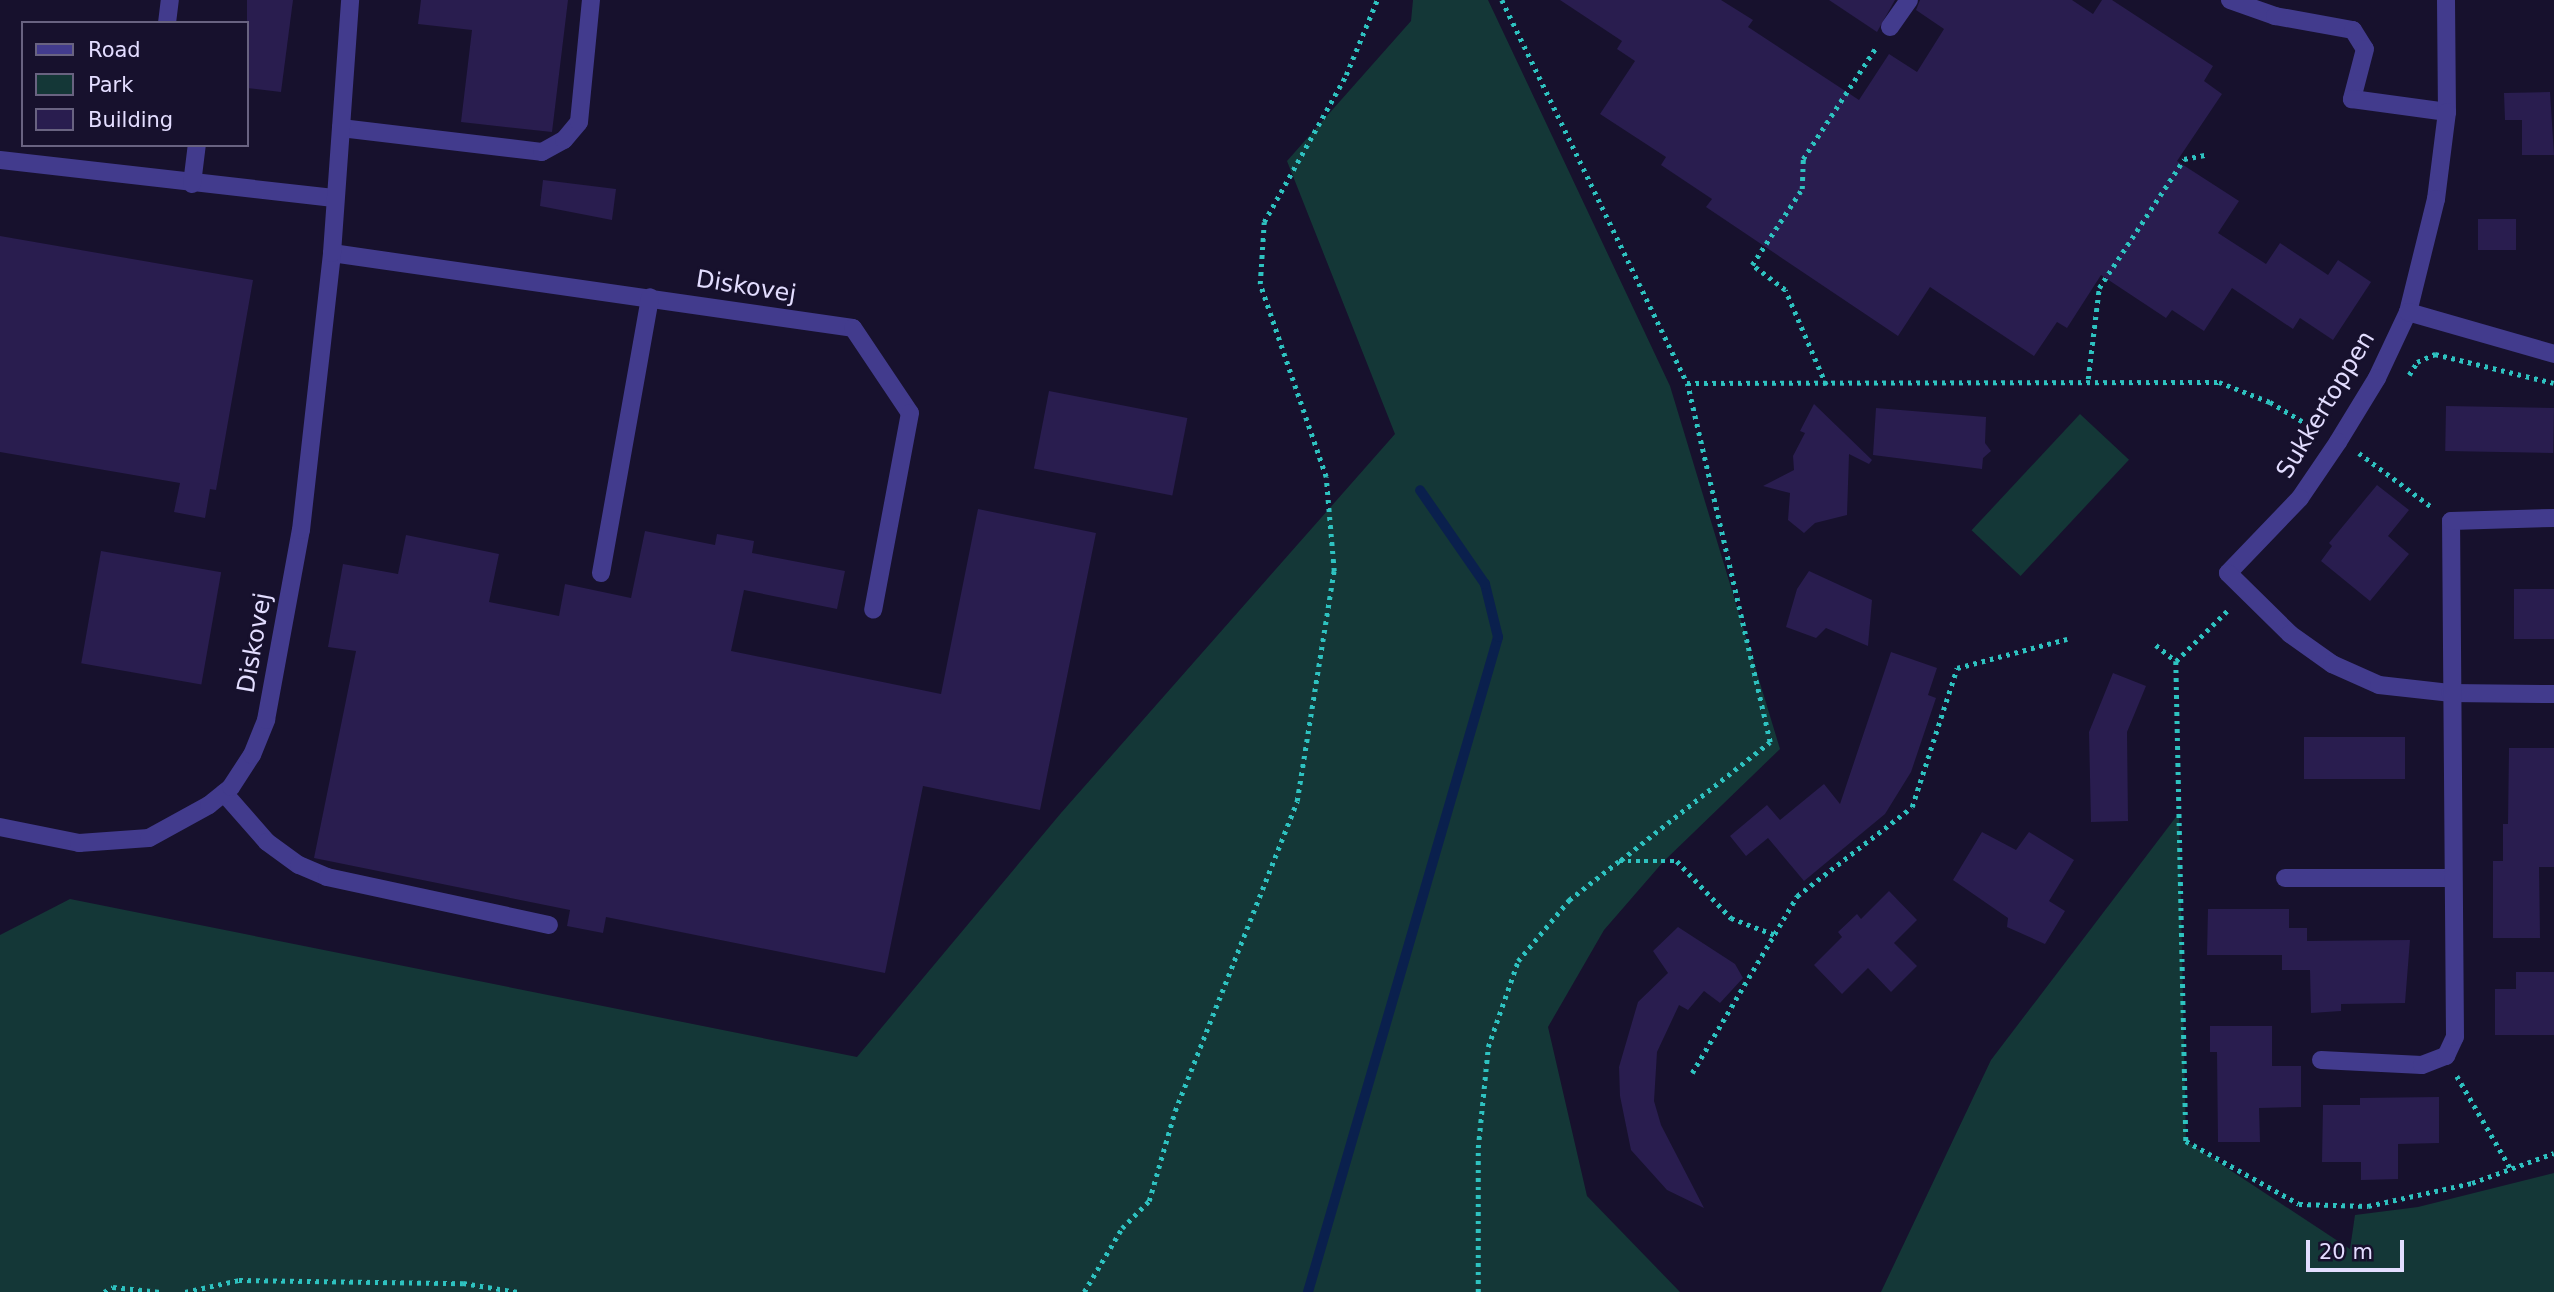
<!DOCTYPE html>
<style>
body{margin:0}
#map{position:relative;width:2554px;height:1292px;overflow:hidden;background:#17112d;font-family:"DejaVu Sans",sans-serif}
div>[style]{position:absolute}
.green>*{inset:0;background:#143737;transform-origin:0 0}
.stream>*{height:10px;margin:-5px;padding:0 5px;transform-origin:5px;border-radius:5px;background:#0a204d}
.building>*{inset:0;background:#291d4f;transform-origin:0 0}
.path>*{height:4.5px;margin-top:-2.25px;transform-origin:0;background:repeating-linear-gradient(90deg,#2ec2c0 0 3.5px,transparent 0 8.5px)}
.minor>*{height:18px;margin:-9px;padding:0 9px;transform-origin:9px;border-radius:9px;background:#423b8d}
span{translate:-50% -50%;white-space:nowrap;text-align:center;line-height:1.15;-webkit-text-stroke:5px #17112d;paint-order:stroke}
.street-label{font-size:24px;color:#e3ddff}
.legend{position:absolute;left:21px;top:21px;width:228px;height:126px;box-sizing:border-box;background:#17112d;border:2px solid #696381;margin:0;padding:9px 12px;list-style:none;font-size:21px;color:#e3ddff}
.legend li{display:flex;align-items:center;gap:14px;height:35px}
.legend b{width:35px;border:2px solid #696381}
.scale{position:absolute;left:2306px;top:1240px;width:98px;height:32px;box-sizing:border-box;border:4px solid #e3ddff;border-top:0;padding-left:9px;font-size:21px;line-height:24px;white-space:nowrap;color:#e3ddff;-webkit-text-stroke:5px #17112d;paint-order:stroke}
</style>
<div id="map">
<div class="green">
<i style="clip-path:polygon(1413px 0,1488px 0,1670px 386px,1780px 749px,1663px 862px,1604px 930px,1548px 1027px,1587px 1196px,1680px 1292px,0 1292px,0 935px,70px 899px,857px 1057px,1061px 813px,1395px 434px,1287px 161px,1411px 21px)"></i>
<i style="left:2080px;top:414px;width:67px;height:159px;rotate:43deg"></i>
<i style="clip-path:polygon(2179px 813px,2186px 1141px,2350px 1249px,2355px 1215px,2418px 1207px,2554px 1173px,2554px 1292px,1881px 1292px,1991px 1060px)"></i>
</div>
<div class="stream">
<i style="left:1308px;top:1292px;width:682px;rotate:-73.82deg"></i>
<i style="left:1498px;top:637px;width:55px;rotate:-103.8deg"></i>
<i style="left:1485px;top:584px;width:114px;rotate:-124.7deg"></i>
</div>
<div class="building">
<i style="clip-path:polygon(247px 0,293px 0,281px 92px,247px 88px)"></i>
<i style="clip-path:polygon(421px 0,568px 0,552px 132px,461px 122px,472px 30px,418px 24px)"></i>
<i style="clip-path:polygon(1560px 0,1721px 0,1753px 20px,1748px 27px,1859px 100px,1889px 54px,1917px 72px,1944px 29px,1916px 10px,1920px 0,2072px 0,2093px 14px,2102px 0,2112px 0,2213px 66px,2204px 81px,2222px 94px,2177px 161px,2239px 201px,2218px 233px,2266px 264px,2280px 243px,2328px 275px,2338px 260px,2371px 282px,2333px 340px,2300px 318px,2293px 329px,2232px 288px,2204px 331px,2172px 310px,2166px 318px,2101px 275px,2067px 328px,2057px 322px,2034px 356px,1930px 287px,1898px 336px,1706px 207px,1712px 199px,1661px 165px,1666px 157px,1600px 114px,1635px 61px,1617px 49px,1622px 41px)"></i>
<i style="clip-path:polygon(1829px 0,1895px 0,1877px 32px)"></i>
<i style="clip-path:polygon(2550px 92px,2554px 155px,2522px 155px,2522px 120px,2505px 120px,2504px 93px)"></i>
<i style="clip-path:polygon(543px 180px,616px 189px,612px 220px,540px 206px)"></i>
<i style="left:2478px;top:219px;width:38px;height:31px"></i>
<i style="clip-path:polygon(0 236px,253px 280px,216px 490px,210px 489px,205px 518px,174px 512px,180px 483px,0 452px)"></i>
<i style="left:1049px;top:391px;width:141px;height:79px;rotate:11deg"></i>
<i style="clip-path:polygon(1814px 404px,1872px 460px,1869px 464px,1849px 454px,1847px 515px,1815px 523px,1804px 533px,1788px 520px,1790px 493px,1763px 486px,1794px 470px,1793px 456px,1805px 433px,1800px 431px)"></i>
<i style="left:2446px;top:406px;width:108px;height:45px;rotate:1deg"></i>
<i style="clip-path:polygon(1876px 408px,1986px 417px,1985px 443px,1991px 451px,1983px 458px,1982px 469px,1873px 455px)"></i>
<i style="clip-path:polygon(2377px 485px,2409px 510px,2388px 536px,2409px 554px,2370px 601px,2321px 561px,2332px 546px,2329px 543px)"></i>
<i style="clip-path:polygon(978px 509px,1096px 533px,1040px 810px,923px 786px,885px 973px,606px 917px,603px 933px,567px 926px,570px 910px,314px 858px,356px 651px,328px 647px,343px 564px,398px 574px,406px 535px,499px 554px,489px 602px,559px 616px,565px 584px,631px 598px,645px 531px,715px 545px,717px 534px,754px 541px,752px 553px,845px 571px,837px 609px,744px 590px,731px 651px,941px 694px)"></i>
<i style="left:101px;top:551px;width:122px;height:114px;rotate:10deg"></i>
<i style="clip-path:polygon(1809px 571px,1872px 600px,1868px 646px,1826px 628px,1816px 638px,1786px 627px,1797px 589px)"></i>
<i style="left:2514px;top:589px;width:40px;height:50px"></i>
<i style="clip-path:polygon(1891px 652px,1937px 668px,1928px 695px,1936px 698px,1911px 772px,1885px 814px,1804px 881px,1768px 838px,1746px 856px,1730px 836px,1767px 805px,1780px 820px,1824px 784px,1840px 804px)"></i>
<i style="clip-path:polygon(2113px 673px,2146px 686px,2127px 732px,2128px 821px,2091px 822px,2089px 732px)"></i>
<i style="left:2304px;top:737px;width:101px;height:42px"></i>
<i style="clip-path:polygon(2509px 748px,2554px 748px,2554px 867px,2539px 867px,2540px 938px,2493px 938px,2493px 861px,2503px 861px,2503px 824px,2508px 824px)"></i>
<i style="clip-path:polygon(1982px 832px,2016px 850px,2029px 832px,2074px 860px,2049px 901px,2065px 911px,2045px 944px,2007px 927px,2008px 918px,1953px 880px)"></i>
<i style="clip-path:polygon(1889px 891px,1917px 920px,1894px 943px,1917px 966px,1891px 992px,1868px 968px,1842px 994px,1814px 965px,1842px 937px,1838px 932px,1857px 914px,1861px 919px)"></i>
<i style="clip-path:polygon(2208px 909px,2289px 909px,2289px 928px,2307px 928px,2307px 941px,2410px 940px,2405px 1003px,2341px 1004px,2341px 1011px,2311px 1013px,2310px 970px,2282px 970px,2282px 955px,2207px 955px)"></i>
<i style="clip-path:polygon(1678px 927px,1735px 964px,1743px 978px,1720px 1003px,1704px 991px,1688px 1010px,1679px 1005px,1657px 1052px,1654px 1101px,1661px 1125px,1704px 1208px,1667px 1190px,1631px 1150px,1620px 1096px,1619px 1067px,1638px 1002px,1668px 973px,1653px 951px)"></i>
<i style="clip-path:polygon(2516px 972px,2554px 972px,2554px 1035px,2495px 1035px,2495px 989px,2516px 989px)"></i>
<i style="clip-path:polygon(2210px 1026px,2272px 1026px,2272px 1066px,2301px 1066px,2301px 1107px,2259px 1108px,2260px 1142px,2218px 1142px,2217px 1052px,2210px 1052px)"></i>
<i style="clip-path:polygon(2439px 1097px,2439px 1143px,2398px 1144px,2398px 1179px,2361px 1180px,2361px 1162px,2322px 1162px,2323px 1105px,2360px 1105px,2360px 1098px)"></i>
</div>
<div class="path">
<i style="left:1502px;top:0;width:425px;rotate:64.2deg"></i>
<i style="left:1687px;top:383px;width:532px;rotate:-0.11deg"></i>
<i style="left:2219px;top:382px;width:55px;rotate:21.4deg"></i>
<i style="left:2270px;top:402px;width:55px;rotate:30.8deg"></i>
<i style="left:2409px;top:375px;width:15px;rotate:-58deg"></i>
<i style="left:2417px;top:362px;width:20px;rotate:-24deg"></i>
<i style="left:2435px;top:354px;width:122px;rotate:13.7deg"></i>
<i style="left:2088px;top:379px;width:92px;rotate:-83.1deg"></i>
<i style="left:2099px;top:288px;width:154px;rotate:-56.6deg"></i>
<i style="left:2184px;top:159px;width:25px;rotate:-11deg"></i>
<i style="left:1826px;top:385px;width:103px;rotate:-113.3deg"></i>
<i style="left:1785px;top:290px;width:41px;rotate:-142.9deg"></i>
<i style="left:1752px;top:265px;width:91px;rotate:-56.7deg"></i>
<i style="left:1802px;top:189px;width:30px;rotate:-88deg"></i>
<i style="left:1803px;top:159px;width:135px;rotate:-56.8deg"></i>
<i style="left:2359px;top:453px;width:92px;rotate:36.6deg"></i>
<i style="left:2156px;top:645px;width:26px;rotate:39deg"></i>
<i style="left:2176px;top:661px;width:76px;rotate:-44.5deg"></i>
<i style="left:2176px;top:661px;width:480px;rotate:88.8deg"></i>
<i style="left:2186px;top:1141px;width:129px;rotate:29.1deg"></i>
<i style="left:2299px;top:1204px;width:69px;rotate:1.7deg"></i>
<i style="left:2368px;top:1206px;width:107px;rotate:-12.5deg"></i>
<i style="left:2472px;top:1183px;width:87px;rotate:-20.1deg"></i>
<i style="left:1621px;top:860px;width:190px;rotate:-38.4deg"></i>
<i style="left:1770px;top:742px;width:368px;rotate:-103deg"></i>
<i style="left:1692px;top:1073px;width:206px;rotate:-59.3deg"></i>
<i style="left:1797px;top:896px;width:145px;rotate:-37.7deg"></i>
<i style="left:1912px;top:807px;width:146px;rotate:-72.1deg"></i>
<i style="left:1957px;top:668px;width:114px;rotate:-14.8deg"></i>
<i style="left:2457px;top:1076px;width:108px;rotate:59.9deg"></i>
<i style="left:104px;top:1292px;width:10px;rotate:-29deg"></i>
<i style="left:113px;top:1287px;width:48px;rotate:5.9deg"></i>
<i style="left:185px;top:1292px;width:55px;rotate:-12.5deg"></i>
<i style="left:239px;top:1280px;width:224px;rotate:0.8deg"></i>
<i style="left:463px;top:1283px;width:56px;rotate:9.3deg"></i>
<i style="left:1084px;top:1292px;width:74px;rotate:-59.3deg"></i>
<i style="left:1122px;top:1228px;width:38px;rotate:-45deg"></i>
<i style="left:1149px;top:1201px;width:94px;rotate:-73.9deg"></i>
<i style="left:1175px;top:1111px;width:333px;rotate:-68.5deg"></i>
<i style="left:1297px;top:801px;width:233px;rotate:-80.9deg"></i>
<i style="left:1334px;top:571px;width:94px;rotate:-94.9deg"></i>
<i style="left:1326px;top:477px;width:204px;rotate:-108.9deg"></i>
<i style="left:1260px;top:284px;width:62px;rotate:-86.3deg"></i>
<i style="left:1264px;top:222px;width:168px;rotate:-60.8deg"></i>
<i style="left:1346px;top:75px;width:81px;rotate:-67.5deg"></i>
<i style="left:1478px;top:1292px;width:144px;rotate:-90deg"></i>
<i style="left:1478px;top:1148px;width:101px;rotate:-84.3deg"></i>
<i style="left:1488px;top:1047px;width:91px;rotate:-70.8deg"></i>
<i style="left:1518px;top:961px;width:80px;rotate:-50.1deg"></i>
<i style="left:1569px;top:900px;width:63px;rotate:-38deg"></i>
<i style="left:1619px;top:861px;width:58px"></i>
<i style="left:1677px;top:861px;width:79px;rotate:46.5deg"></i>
<i style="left:1731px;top:918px;width:47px;rotate:21.1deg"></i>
</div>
<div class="minor">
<i style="left:2230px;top:0;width:48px;rotate:19.6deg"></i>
<i style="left:2275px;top:16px;width:79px;rotate:10.2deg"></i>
<i style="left:2353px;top:30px;width:22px;rotate:58deg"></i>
<i style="left:2365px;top:49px;width:52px;rotate:104.6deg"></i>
<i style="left:2352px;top:99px;width:96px;rotate:7.8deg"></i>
<i style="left:2446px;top:0;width:112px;rotate:89.5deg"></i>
<i style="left:2447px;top:112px;width:88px;rotate:97.2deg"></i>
<i style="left:2436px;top:199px;width:116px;rotate:103.9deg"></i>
<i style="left:2408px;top:312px;width:73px;rotate:115.2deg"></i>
<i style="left:2377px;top:378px;width:75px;rotate:121.4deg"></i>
<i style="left:2338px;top:442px;width:68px;rotate:124.2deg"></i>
<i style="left:2300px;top:498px;width:104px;rotate:133.8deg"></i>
<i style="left:2228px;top:573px;width:87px;rotate:44.5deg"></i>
<i style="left:2290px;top:634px;width:52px;rotate:35.5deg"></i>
<i style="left:2332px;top:664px;width:51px;rotate:24.1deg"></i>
<i style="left:2379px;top:685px;width:71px;rotate:6.4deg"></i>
<i style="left:2450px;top:693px;width:104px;rotate:0.6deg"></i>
<i style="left:167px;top:23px;width:23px;rotate:-83deg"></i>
<i style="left:1890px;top:27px;width:33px;rotate:-55deg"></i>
<i style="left:341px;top:128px;width:202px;rotate:6.8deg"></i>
<i style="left:542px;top:152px;width:25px;rotate:-29deg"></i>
<i style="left:564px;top:140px;width:23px;rotate:-50deg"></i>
<i style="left:579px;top:122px;width:123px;rotate:-84.4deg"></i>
<i style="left:0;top:160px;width:336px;rotate:6.5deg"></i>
<i style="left:192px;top:184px;width:39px;rotate:-83deg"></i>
<i style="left:332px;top:253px;width:526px;rotate:8.19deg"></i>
<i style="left:853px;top:328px;width:102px;rotate:56.2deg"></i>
<i style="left:910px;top:413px;width:200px;rotate:100.6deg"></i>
<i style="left:2408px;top:312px;width:152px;rotate:16deg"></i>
<i style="left:601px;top:573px;width:280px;rotate:-79.9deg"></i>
<i style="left:224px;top:793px;width:65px;rotate:48.7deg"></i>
<i style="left:267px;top:842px;width:39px;rotate:36deg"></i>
<i style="left:299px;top:865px;width:30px;rotate:23deg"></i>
<i style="left:327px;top:877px;width:227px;rotate:12.2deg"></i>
<i style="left:0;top:827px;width:81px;rotate:11.4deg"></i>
<i style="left:79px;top:843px;width:70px;rotate:-4.1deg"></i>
<i style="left:149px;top:838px;width:68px;rotate:-28.8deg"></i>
<i style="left:209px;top:805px;width:28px;rotate:-39deg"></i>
<i style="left:231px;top:787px;width:38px;rotate:-57deg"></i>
<i style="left:252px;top:755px;width:38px;rotate:-68deg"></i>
<i style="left:266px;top:720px;width:193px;rotate:-79.6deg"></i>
<i style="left:301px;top:530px;width:279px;rotate:-83.6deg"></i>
<i style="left:332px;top:253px;width:254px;rotate:-85.9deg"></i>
<i style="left:2285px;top:878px;width:167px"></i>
<i style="left:2321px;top:1060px;width:101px;rotate:2.8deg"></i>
<i style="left:2422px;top:1065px;width:26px;rotate:-21deg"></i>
<i style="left:2446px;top:1056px;width:21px;rotate:-65deg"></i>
<i style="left:2455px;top:1037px;width:516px;rotate:-90.44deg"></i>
<i style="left:2451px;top:521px;width:103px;rotate:-1.7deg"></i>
</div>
<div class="street-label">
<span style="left:746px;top:287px;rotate:9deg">Diskovej</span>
<span style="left:2326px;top:405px;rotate:-59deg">Sukkertoppen</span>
<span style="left:255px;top:643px;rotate:-80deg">Diskovej</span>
</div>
<ul class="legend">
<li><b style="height:9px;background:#423b8d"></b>Road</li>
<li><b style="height:19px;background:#143737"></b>Park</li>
<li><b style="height:19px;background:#291d4f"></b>Building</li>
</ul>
<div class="scale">20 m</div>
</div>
